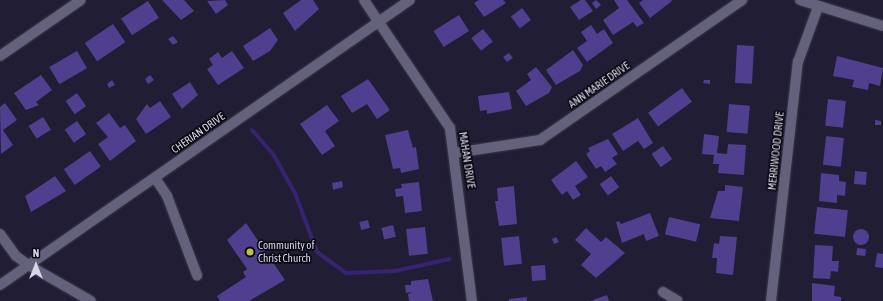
<!DOCTYPE html>
<style>
body{margin:0}
#map{position:relative;width:883px;height:301px;overflow:hidden;background:#211d34;font-family:"Asap Condensed",sans-serif}
div>[style]{position:absolute}
.stream>*{height:4px;margin:-2px;padding:0 2px;transform-origin:2px;border-radius:2px;background:#382372}
.building>*{inset:0;background:#503e8e;transform-origin:0 0}
.round{border-radius:50%}
.roads{filter:drop-shadow(0 0 1px #3c394c) drop-shadow(0 0 1px #3c394c)}
.minor>*{height:10px;margin:-5px;padding:0 5px;transform-origin:5px;border-radius:5px;background:#64617c}
.dots>*{width:11px;height:11px;translate:-50% -50%;box-sizing:border-box;border:2px solid #0a0913;border-radius:50%}
span{translate:-50% -50%;white-space:nowrap;text-align:center;line-height:1.15;-webkit-text-stroke:3.5px #0a0913;paint-order:stroke}
.street-label{font-size:11px;color:#d7d6e6}
.poi-label{font-size:11px;color:#d7d6e6}
.left{translate:0 -50%;text-align:left}
.north{position:absolute;left:16px;top:245px;width:40px;height:40px;-webkit-text-stroke:3px #0a0913;paint-order:stroke;rotate:0deg;font-size:11px;font-weight:700;line-height:16px;text-align:center;color:#d7d6e6}
.north::after{content:'';display:block;margin:auto;width:14px;height:18px;background:#d7d6e6;clip-path:polygon(50% 0,100% 100%,50% 72%,0 100%)}
</style>
<div id="map">
<div class="stream">
<i style="left:252px;top:130px;width:32px;rotate:49deg"></i>
<i style="left:273px;top:154px;width:45px;rotate:60.6deg"></i>
<i style="left:295px;top:193px;width:63px;rotate:69.6deg"></i>
<i style="left:317px;top:252px;width:36px;rotate:36deg"></i>
<i style="left:346px;top:273px;width:49px;rotate:-2.3deg"></i>
<i style="left:395px;top:271px;width:56px;rotate:-12.3deg"></i>
</div>
<div class="building">
<i style="clip-path:polygon(162px 0,184px 0,194px 11px,181px 20px)"></i>
<i style="clip-path:polygon(225px 0,228px 5px,216px 14px,207px 1px)"></i>
<i style="clip-path:polygon(301px 0,313px 0,319px 9px,295px 31px,283px 13px)"></i>
<i style="clip-path:polygon(479px 0,503px 0,506px 3px,484px 17px,474px 3px)"></i>
<i style="clip-path:polygon(581px 0,585px 0,593px 11px,579px 20px,570px 7px)"></i>
<i style="clip-path:polygon(596px 0,601px 5px,596px 9px,592px 3px)"></i>
<i style="clip-path:polygon(614px 0,627px 0,644px 23px,637px 27px,633px 22px,613px 35px,603px 20px,619px 8px)"></i>
<i style="clip-path:polygon(643px 0,671px 0,672px 1px,650px 18px,639px 3px)"></i>
<i style="left:148px;top:1px;width:20px;height:32px;rotate:57deg"></i>
<i style="left:522px;top:8px;width:15px;height:14px;rotate:53deg"></i>
<i style="left:459px;top:15px;width:19px;height:30px;rotate:58deg"></i>
<i style="left:113px;top:24px;width:22px;height:34px;rotate:56deg"></i>
<i style="clip-path:polygon(591px 25px,597px 34px,604px 29px,613px 43px,587px 62px,577px 48px,587px 41px,581px 32px)"></i>
<i style="clip-path:polygon(270px 28px,278px 40px,270px 51px,253px 61px,243px 46px)"></i>
<i style="left:483px;top:29px;width:16px;height:15px;rotate:52deg"></i>
<i style="clip-path:polygon(173px 36px,178px 42px,173px 45px,168px 39px)"></i>
<i style="left:737px;top:45px;width:17px;height:38px;rotate:3deg"></i>
<i style="clip-path:polygon(573px 50px,583px 65px,580px 71px,556px 85px,546px 70px)"></i>
<i style="left:77px;top:51px;width:20px;height:32px;rotate:60deg"></i>
<i style="clip-path:polygon(232px 51px,244px 68px,218px 85px,207px 69px,213px 65px,209px 59px,218px 52px,222px 58px)"></i>
<i style="clip-path:polygon(509px 53px,513px 58px,507px 62px,503px 57px)"></i>
<i style="clip-path:polygon(837px 56px,883px 68px,880px 86px,869px 83px,868px 90px,852px 87px,854px 80px,833px 76px)"></i>
<i style="clip-path:polygon(536px 67px,552px 87px,549px 93px,526px 106px,516px 91px,531px 80px,527px 74px)"></i>
<i style="clip-path:polygon(41px 75px,52px 90px,36px 102px,39px 105px,26px 110px,14px 93px)"></i>
<i style="clip-path:polygon(150px 75px,154px 80px,148px 84px,145px 79px)"></i>
<i style="clip-path:polygon(368px 79px,390px 110px,377px 119px,367px 104px,352px 113px,341px 96px)"></i>
<i style="clip-path:polygon(112px 80px,115px 85px,109px 88px,107px 84px)"></i>
<i style="clip-path:polygon(704px 80px,710px 80px,710px 84px,703px 83px)"></i>
<i style="clip-path:polygon(190px 82px,198px 95px,182px 109px,172px 94px)"></i>
<i style="left:682px;top:88px;width:17px;height:42px;rotate:54deg"></i>
<i style="clip-path:polygon(509px 92px,512px 109px,487px 114px,487px 110px,480px 111px,478px 96px)"></i>
<i style="left:77px;top:93px;width:16px;height:14px;rotate:55deg"></i>
<i style="left:828px;top:99px;width:18px;height:27px;rotate:6deg"></i>
<i style="clip-path:polygon(160px 101px,171px 117px,146px 134px,136px 119px,147px 104px,150px 108px)"></i>
<i style="clip-path:polygon(5px 103px,17px 120px,3px 130px,13px 145px,1px 154px,0 107px)"></i>
<i style="left:729px;top:104px;width:21px;height:28px;rotate:5deg"></i>
<i style="clip-path:polygon(327px 105px,339px 121px,325px 131px,335px 146px,322px 155px,300px 124px)"></i>
<i style="clip-path:polygon(109px 113px,120px 128px,125px 125px,136px 141px,110px 161px,98px 144px,108px 137px,96px 123px)"></i>
<i style="left:43px;top:117px;width:15px;height:17px;rotate:58deg"></i>
<i style="clip-path:polygon(638px 118px,653px 143px,644px 149px,638px 141px,623px 151px,612px 134px)"></i>
<i style="clip-path:polygon(875px 120px,881px 121px,881px 125px,875px 125px)"></i>
<i style="left:77px;top:121px;width:16px;height:15px;rotate:55deg"></i>
<i style="clip-path:polygon(408px 130px,413px 148px,416px 147px,419px 169px,401px 173px,400px 168px,393px 169px,385px 135px)"></i>
<i style="clip-path:polygon(704px 134px,719px 136px,717px 153px,727px 154px,728px 144px,746px 145px,744px 175px,718px 173px,719px 164px,713px 164px,714px 155px,702px 154px)"></i>
<i style="left:826px;top:136px;width:18px;height:29px;rotate:6deg"></i>
<i style="clip-path:polygon(608px 139px,618px 154px,612px 158px,617px 164px,605px 172px,601px 166px,596px 169px,586px 154px,590px 151px,588px 148px)"></i>
<i style="left:663px;top:146px;width:16px;height:14px;rotate:55deg"></i>
<i style="left:90px;top:151px;width:19px;height:32px;rotate:55deg"></i>
<i style="clip-path:polygon(576px 161px,588px 177px,575px 186px,581px 195px,573px 200px,567px 191px,562px 195px,551px 180px)"></i>
<i style="left:855px;top:171px;width:12px;height:13px;rotate:5deg"></i>
<i style="clip-path:polygon(821px 173px,839px 175px,839px 181px,846px 182px,845px 196px,837px 195px,837px 203px,819px 201px)"></i>
<i style="clip-path:polygon(55px 176px,66px 191px,31px 212px,25px 196px)"></i>
<i style="left:611px;top:176px;width:14px;height:14px;rotate:54deg"></i>
<i style="clip-path:polygon(342px 181px,343px 187px,333px 190px,332px 183px)"></i>
<i style="clip-path:polygon(419px 182px,422px 211px,405px 213px,403px 196px,396px 197px,395px 189px,402px 188px,401px 184px)"></i>
<i style="clip-path:polygon(725px 185px,743px 187px,739px 221px,710px 218px,718px 191px,725px 191px)"></i>
<i style="clip-path:polygon(514px 186px,517px 224px,499px 226px,495px 201px,498px 201px,497px 188px)"></i>
<i style="left:817px;top:207px;width:31px;height:27px;rotate:6deg"></i>
<i style="clip-path:polygon(650px 213px,659px 236px,646px 241px,644px 234px,622px 243px,616px 222px,619px 221px,621px 224px)"></i>
<i style="left:669px;top:217px;width:32px;height:18px;rotate:13deg"></i>
<i style="left:368px;top:220px;width:8px;height:9px;rotate:76deg"></i>
<i style="clip-path:polygon(246px 223px,285px 280px,249px 301px,220px 301px,217px 296px,246px 277px,243px 272px,247px 269px,227px 240px)"></i>
<i style="left:393px;top:225px;width:12px;height:12px;rotate:76deg"></i>
<i style="left:425px;top:227px;width:27px;height:19px;rotate:84deg"></i>
<i style="clip-path:polygon(586px 228px,601px 242px,606px 237px,625px 253px,596px 278px,581px 265px,591px 254px,575px 240px)"></i>
<i class="round" style="left:853px;top:229px;width:16px;height:16px"></i>
<i style="left:519px;top:236px;width:28px;height:18px;rotate:84deg"></i>
<i style="clip-path:polygon(720px 236px,737px 237px,733px 275px,716px 273px,717px 258px,712px 258px,714px 243px,719px 244px)"></i>
<i style="clip-path:polygon(556px 237px,559px 242px,554px 244px,552px 239px)"></i>
<i style="clip-path:polygon(815px 245px,833px 246px,832px 261px,839px 261px,838px 272px,831px 271px,830px 279px,813px 278px)"></i>
<i style="left:857px;top:248px;width:9px;height:7px;rotate:6deg"></i>
<i style="clip-path:polygon(877px 253px,883px 254px,883px 268px,875px 267px)"></i>
<i style="left:545px;top:265px;width:15px;height:14px;rotate:86deg"></i>
<i style="clip-path:polygon(428px 279px,433px 301px,409px 301px,408px 294px,412px 292px,406px 293px,405px 285px,411px 285px,411px 281px)"></i>
<i style="clip-path:polygon(812px 283px,835px 286px,834px 296px,841px 297px,841px 301px,812px 301px)"></i>
<i style="clip-path:polygon(607px 295px,609px 301px,590px 301px)"></i>
<i style="clip-path:polygon(527px 297px,527px 301px,509px 301px,509px 299px)"></i>
</div>
<div class="roads">
<div class="minor">
<i style="left:364px;top:0;width:154px;rotate:56.1deg"></i>
<i style="left:450px;top:128px;width:174px;rotate:82.8deg"></i>
<i style="left:800px;top:0;width:87px;rotate:17.4deg"></i>
<i style="left:0;top:56px;width:98px;rotate:-34.7deg"></i>
<i style="left:455px;top:153px;width:86px;rotate:-8.7deg"></i>
<i style="left:540px;top:140px;width:246px;rotate:-34.7deg"></i>
<i style="left:155px;top:178px;width:22px;rotate:56deg"></i>
<i style="left:167px;top:196px;width:85px;rotate:69.2deg"></i>
<i style="left:0;top:234px;width:27px;rotate:54deg"></i>
<i style="left:16px;top:256px;width:17px;rotate:36deg"></i>
<i style="left:30px;top:266px;width:70px;rotate:29.8deg"></i>
<i style="left:0;top:285px;width:499px;rotate:-34.8deg"></i>
<i style="left:663px;top:292px;width:17px;rotate:31deg"></i>
<i style="left:771px;top:301px;width:241px;rotate:-83.6deg"></i>
<i style="left:798px;top:62px;width:59px;rotate:-70deg"></i>
</div>
</div>
<div class="dots">
<i style="left:250px;top:252px;background:#bdbf43"></i>
</div>
<div class="street-label">
<span style="left:599px;top:85px;rotate:-35deg">ANN MARIE DRIVE</span>
<span style="left:198px;top:133px;rotate:-35deg">CHERIAN DRIVE</span>
<span style="left:776px;top:151px;rotate:-84deg">MERRIWOOD DRIVE</span>
<span style="left:467px;top:160px;rotate:81deg">MAHAN DRIVE</span>
</div>
<div class="poi-label">
<span class="left" style="left:258px;top:252px">Community of<br>Christ Church</span>
</div>
<div class="north">N</div>
</div>
